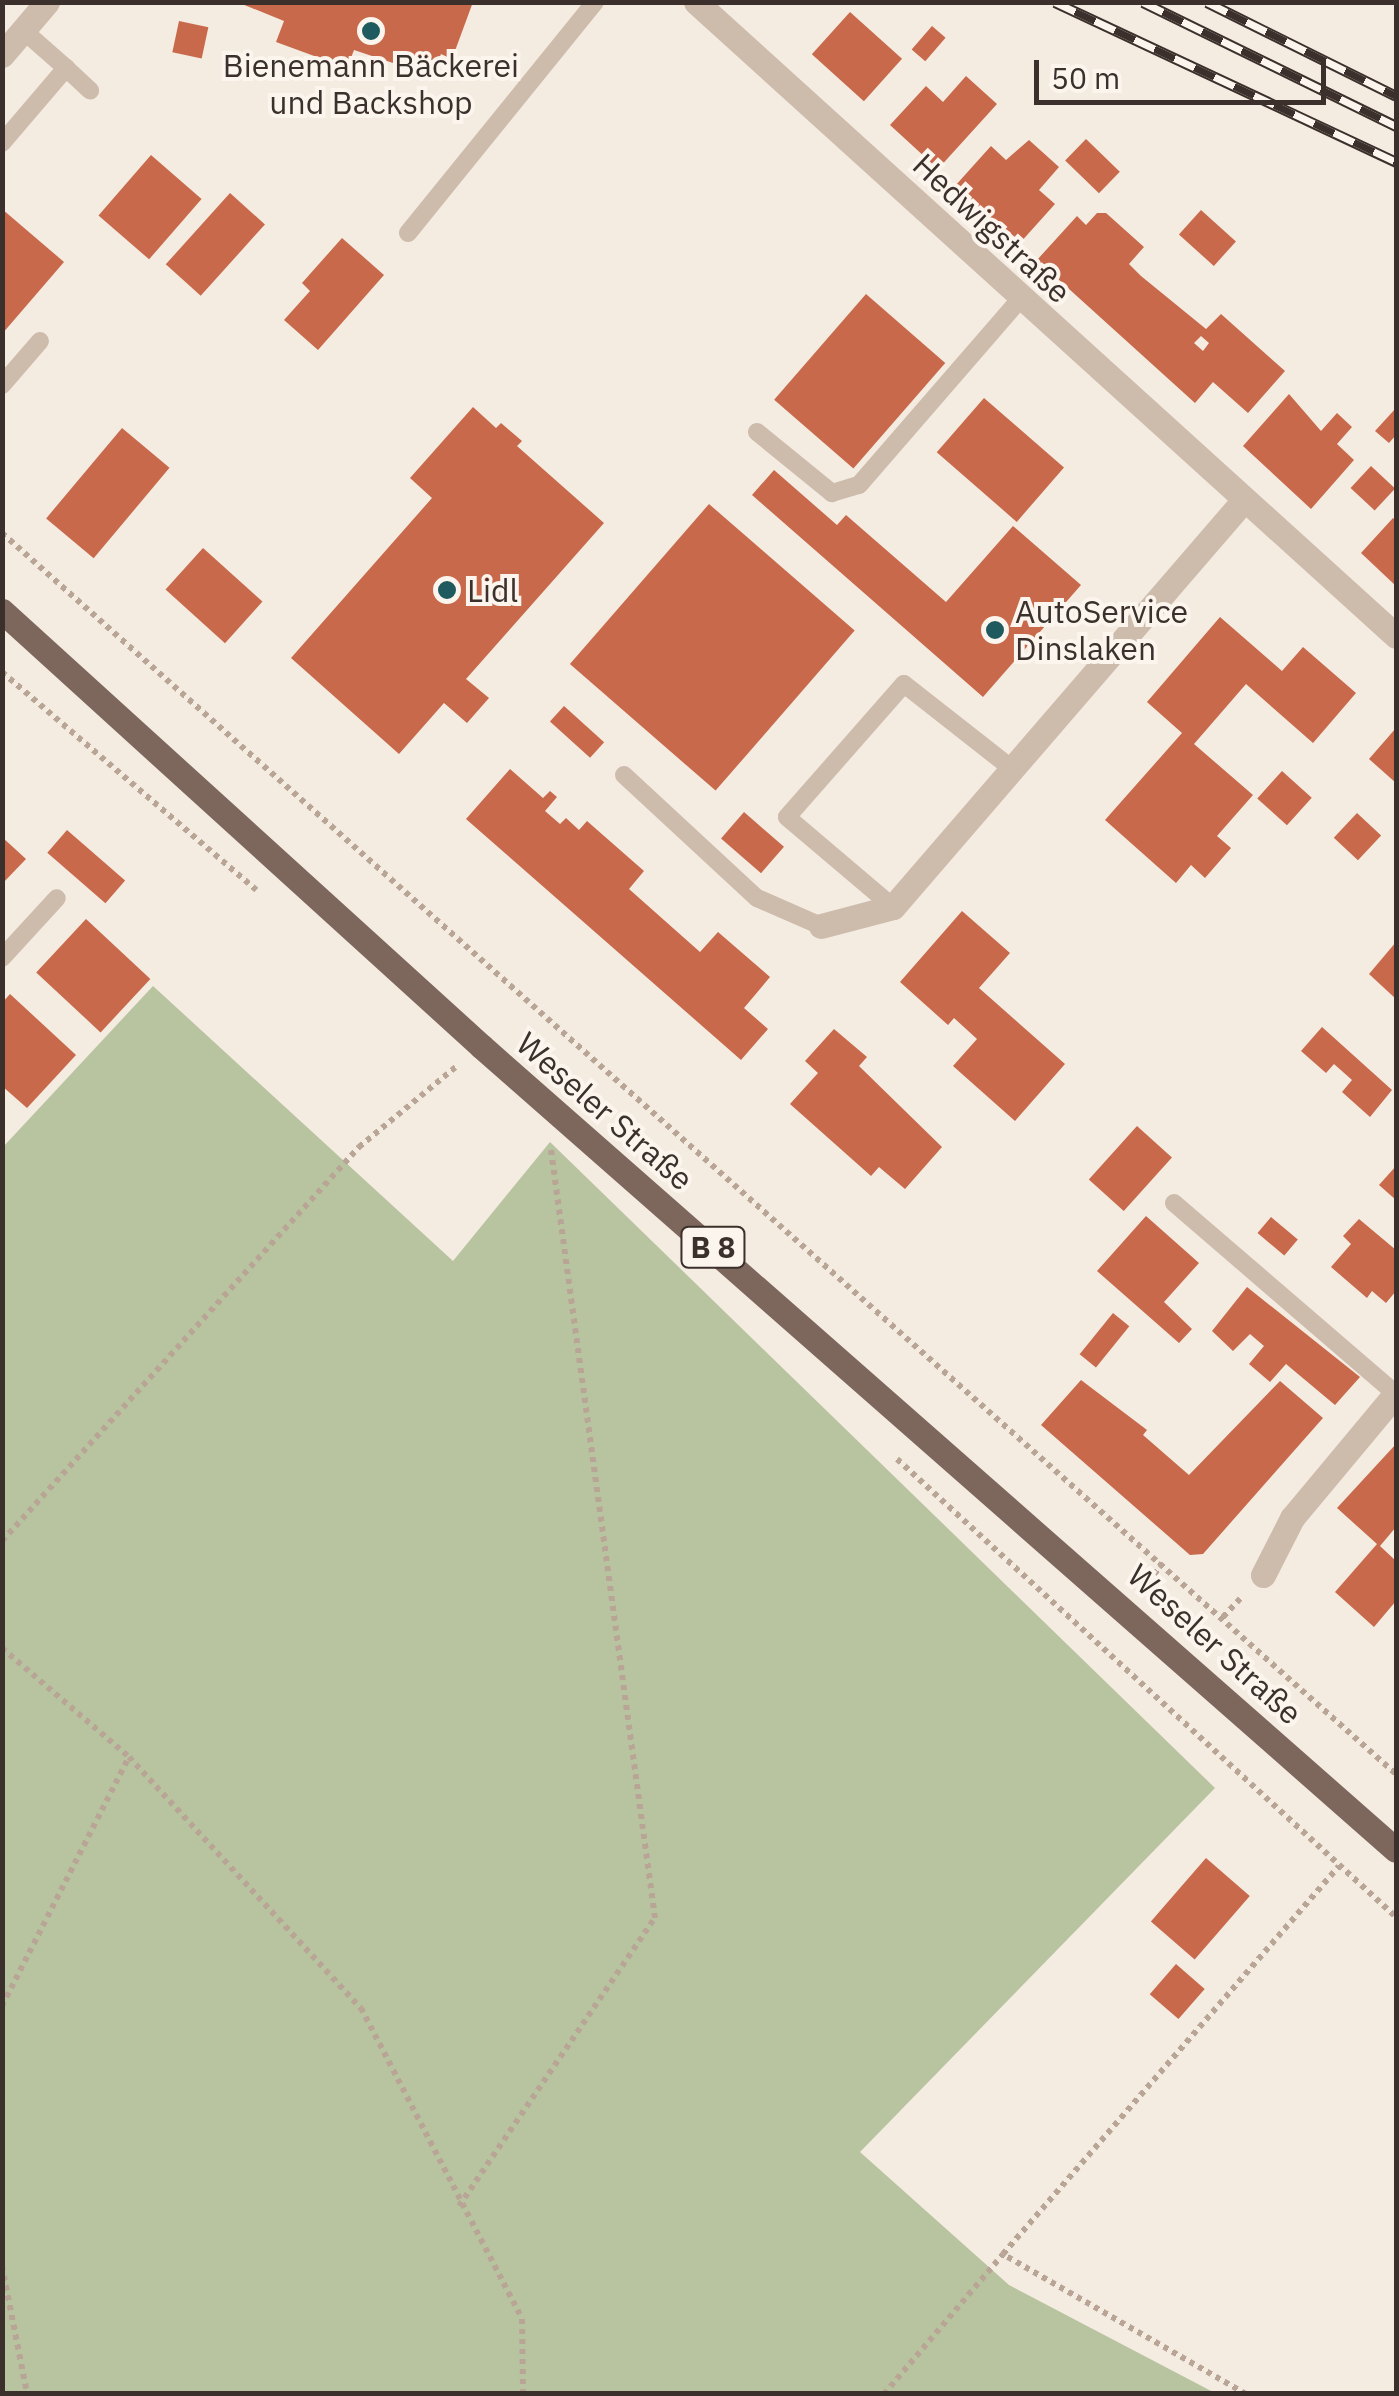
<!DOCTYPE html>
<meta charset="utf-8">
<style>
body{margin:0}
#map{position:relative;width:1399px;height:2396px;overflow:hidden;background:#f4ebe1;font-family:"IBM Plex Sans",sans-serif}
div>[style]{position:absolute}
.green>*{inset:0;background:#b8c4a0}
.building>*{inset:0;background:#c8694b;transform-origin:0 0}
.path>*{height:6px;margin-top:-3px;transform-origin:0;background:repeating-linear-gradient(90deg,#b9a596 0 5px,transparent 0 10px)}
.lane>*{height:18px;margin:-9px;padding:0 9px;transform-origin:9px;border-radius:9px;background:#cdbbac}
.street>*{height:25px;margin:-12.5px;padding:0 12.5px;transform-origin:12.5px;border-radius:12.5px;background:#cdbbac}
.primary>*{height:25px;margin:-12.5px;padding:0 12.5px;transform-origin:12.5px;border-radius:12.5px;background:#7d675c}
.rail>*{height:11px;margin-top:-5.5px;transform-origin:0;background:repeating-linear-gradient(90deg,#fbf5ee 0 22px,#3b302b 0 44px);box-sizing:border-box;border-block:2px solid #3b302b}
.dots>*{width:28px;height:28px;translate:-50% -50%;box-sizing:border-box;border:5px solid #fbf5ee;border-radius:50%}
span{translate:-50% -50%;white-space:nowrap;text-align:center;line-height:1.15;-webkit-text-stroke:8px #fbf5ee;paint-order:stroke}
.shield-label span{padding:2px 8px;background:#fbf5ee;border:2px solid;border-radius:8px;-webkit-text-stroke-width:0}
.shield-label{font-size:30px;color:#3b302b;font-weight:700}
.poi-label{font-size:32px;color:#3b302b}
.left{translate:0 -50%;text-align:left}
.street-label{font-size:32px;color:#3b302b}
.frame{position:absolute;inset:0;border:5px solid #3b302b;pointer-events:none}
.scale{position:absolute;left:1034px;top:60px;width:292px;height:45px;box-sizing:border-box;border:5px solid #3b302b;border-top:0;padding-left:12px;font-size:30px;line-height:35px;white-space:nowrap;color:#3b302b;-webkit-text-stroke:8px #fbf5ee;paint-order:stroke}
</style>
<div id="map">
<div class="green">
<i style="clip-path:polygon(153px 986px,453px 1261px,550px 1142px,1215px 1788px,860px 2152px,1009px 2285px,1215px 2393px,3px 2393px,3px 1147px)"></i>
</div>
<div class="building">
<i style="clip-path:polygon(237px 2px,473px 2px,452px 59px,441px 54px,432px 76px,354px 50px,347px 68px,276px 42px,284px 21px)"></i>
<i style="left:850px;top:12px;width:70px;height:57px;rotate:42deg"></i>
<i style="left:179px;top:21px;width:30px;height:32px;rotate:12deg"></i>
<i style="left:932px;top:26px;width:18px;height:31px;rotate:41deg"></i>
<i style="clip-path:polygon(966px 76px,997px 104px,938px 169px,890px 125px,926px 86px,943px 102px)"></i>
<i style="left:1086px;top:139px;width:47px;height:30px;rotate:44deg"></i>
<i style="clip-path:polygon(1029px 140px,1059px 167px,1039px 190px,1055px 204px,1019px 244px,955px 186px,991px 146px,1006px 160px)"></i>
<i style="left:151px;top:155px;width:67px;height:80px;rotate:41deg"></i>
<i style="left:230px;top:193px;width:47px;height:96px;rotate:42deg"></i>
<i style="clip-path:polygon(2px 209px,64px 262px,2px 334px)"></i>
<i style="left:1201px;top:210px;width:47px;height:33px;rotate:42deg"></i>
<i style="clip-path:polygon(evenodd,1097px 213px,1106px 213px,1144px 247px,1129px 264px,1141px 276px,1206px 329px,1221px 314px,1285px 371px,1248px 413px,1213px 382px,1195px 403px,1037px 260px,1077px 216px,1086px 225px,1097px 213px,1201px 336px,1209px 343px,1203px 351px,1194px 343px,1201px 336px)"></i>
<i style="clip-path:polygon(342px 238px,384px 275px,318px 350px,284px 320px,310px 291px,302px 283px)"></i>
<i style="left:866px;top:294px;width:105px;height:140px;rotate:41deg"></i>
<i style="clip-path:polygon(1289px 394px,1321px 431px,1337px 413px,1352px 427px,1337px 444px,1354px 460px,1311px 509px,1243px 446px)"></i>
<i style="left:984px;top:398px;width:106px;height:72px;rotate:41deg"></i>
<i style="clip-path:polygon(473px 407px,496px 428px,501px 423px,522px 441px,517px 446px,604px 523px,466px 679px,489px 698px,467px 723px,444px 703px,399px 754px,291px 658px,432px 498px,410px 478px)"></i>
<i style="clip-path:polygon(1396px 408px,1396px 435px,1389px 443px,1375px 431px)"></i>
<i style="left:122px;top:428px;width:62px;height:118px;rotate:40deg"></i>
<i style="left:1371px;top:466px;width:33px;height:30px;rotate:43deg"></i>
<i style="clip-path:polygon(774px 470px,837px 525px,846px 515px,946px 602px,1013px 526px,1081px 585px,983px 697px,752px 495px)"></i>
<i style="left:709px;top:504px;width:193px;height:212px;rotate:41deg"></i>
<i style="clip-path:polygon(1393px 518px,1396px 521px,1396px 586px,1361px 553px)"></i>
<i style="left:203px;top:548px;width:80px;height:56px;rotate:42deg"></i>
<i style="clip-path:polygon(1220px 617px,1282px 671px,1303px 647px,1356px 693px,1313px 743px,1246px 684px,1194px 744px,1253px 795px,1217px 836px,1231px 848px,1205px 878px,1191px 865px,1176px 883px,1105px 820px,1182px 733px,1147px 702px)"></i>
<i style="left:564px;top:706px;width:54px;height:21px;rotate:42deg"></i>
<i style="clip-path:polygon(1396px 728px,1396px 783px,1369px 759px)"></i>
<i style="clip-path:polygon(510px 769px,543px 798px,550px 791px,557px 797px,545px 811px,560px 824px,566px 818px,579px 830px,587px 821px,644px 871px,629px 889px,700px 952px,718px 932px,770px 977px,744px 1008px,768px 1029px,741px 1060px,466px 819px)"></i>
<i style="left:1282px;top:771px;width:40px;height:37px;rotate:42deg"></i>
<i style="left:744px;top:812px;width:53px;height:35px;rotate:41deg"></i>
<i style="left:1357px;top:813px;width:33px;height:34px;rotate:43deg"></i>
<i style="left:67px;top:830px;width:77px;height:30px;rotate:41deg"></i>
<i style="clip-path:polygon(2px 837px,26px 859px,2px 884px)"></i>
<i style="clip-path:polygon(962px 911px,1010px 953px,979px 988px,1065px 1064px,1015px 1121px,953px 1066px,977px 1039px,954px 1018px,948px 1025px,900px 982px)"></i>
<i style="left:86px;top:919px;width:88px;height:73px;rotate:43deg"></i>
<i style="clip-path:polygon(1396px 942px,1396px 999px,1369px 974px)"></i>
<i style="clip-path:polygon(10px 994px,76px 1055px,27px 1108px,2px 1086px,2px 1003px)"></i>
<i style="clip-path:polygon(1322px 1027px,1392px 1090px,1370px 1117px,1342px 1092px,1352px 1080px,1334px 1064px,1326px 1073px,1301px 1051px)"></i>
<i style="clip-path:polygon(834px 1029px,867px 1057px,859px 1066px,942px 1147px,905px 1189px,879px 1167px,871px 1176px,790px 1104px,818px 1073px,805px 1061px)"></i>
<i style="left:1137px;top:1126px;width:47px;height:72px;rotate:42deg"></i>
<i style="clip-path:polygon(1396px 1166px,1396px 1200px,1379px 1185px)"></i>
<i style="clip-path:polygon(1146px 1216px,1199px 1263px,1164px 1302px,1192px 1329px,1179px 1343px,1097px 1271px)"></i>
<i style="left:1271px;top:1217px;width:35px;height:21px;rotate:40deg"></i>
<i style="clip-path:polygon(1359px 1219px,1396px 1250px,1396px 1291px,1386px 1303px,1372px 1291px,1367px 1298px,1331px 1267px,1351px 1244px,1343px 1236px)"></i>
<i style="clip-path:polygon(1247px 1287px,1360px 1377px,1335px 1405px,1286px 1364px,1270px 1382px,1249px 1364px,1264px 1346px,1250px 1334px,1233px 1351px,1212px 1331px)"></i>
<i style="left:1113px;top:1313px;width:21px;height:53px;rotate:39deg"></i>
<i style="clip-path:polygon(1081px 1380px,1147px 1430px,1143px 1435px,1189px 1475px,1280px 1381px,1323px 1418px,1203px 1554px,1190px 1555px,1041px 1425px)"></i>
<i style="clip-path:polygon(1396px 1444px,1396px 1527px,1380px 1546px,1396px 1561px,1396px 1601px,1374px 1627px,1335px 1592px,1377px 1544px,1337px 1508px)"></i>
<i style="left:1206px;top:1858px;width:58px;height:84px;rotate:41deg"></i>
<i style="left:1176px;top:1964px;width:38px;height:40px;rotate:41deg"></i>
</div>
<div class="path">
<i style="left:2px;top:533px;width:1866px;rotate:41.68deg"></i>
<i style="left:2px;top:672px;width:335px;rotate:40.6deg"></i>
<i style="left:897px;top:1459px;width:677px;rotate:42.55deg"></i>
<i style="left:2px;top:1541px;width:532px;rotate:-47.82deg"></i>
<i style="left:359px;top:1147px;width:127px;rotate:-39.6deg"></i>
<i style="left:1143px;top:1591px;width:34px;rotate:-56deg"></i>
<i style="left:1223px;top:1617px;width:26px;rotate:-47deg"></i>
<i style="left:2px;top:1648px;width:167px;rotate:40.6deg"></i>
<i style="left:129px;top:1757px;width:342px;rotate:47.3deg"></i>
<i style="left:361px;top:2008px;width:350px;rotate:62.6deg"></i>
<i style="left:522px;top:2319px;width:75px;rotate:89.2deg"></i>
<i style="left:2px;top:2006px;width:280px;rotate:-63deg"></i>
<i style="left:459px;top:2206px;width:348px;rotate:-55.8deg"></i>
<i style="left:655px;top:1918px;width:775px;rotate:-97.71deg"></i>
<i style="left:2px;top:2266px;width:130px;rotate:78.9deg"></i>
<i style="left:884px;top:2394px;width:184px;rotate:-49.6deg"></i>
<i style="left:1246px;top:2394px;width:280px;rotate:-150.1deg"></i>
<i style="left:1003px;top:2254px;width:513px;rotate:-49.11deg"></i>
</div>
<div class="lane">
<i style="left:66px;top:68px;width:33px;rotate:43deg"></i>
<i style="left:2px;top:143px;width:99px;rotate:-49.5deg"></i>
<i style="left:66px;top:68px;width:56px;rotate:-138.6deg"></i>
<i style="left:408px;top:233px;width:297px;rotate:-51deg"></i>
<i style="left:2px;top:385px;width:58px;rotate:-49.2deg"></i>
<i style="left:757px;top:432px;width:97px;rotate:39.1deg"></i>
<i style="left:832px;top:493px;width:28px;rotate:-17deg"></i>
<i style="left:859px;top:485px;width:246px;rotate:-49.1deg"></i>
<i style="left:624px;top:775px;width:181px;rotate:42.8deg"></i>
<i style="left:757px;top:898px;width:70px;rotate:23.6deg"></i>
<i style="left:893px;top:907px;width:139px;rotate:-139.7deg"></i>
<i style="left:787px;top:817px;width:177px;rotate:-48.7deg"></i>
<i style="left:904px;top:684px;width:141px;rotate:38.1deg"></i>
<i style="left:2px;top:958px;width:81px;rotate:-47.5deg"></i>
<i style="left:1174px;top:1203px;width:293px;rotate:40.7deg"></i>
</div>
<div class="street">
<i style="left:696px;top:2px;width:944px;rotate:42.17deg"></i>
<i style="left:2px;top:55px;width:70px;rotate:-49.7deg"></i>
<i style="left:821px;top:926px;width:74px;rotate:-14.8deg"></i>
<i style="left:893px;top:907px;width:537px;rotate:-49.23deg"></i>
<i style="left:1263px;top:1575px;width:64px;rotate:-63deg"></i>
<i style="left:1292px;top:1518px;width:163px;rotate:-50.2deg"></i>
</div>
<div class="primary">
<i style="left:2px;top:611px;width:647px;rotate:42.24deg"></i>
<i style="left:481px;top:1046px;width:1218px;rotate:41.31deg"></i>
</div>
<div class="rail">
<i style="left:1055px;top:2px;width:377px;rotate:25.1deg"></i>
<i style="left:1143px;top:2px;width:282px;rotate:26.1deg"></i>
<i style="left:1207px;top:2px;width:211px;rotate:26.4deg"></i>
</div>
<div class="dots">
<i style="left:371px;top:31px;background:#1f5a5e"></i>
<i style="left:447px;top:590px;background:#1f5a5e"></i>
<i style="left:995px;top:630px;background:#1f5a5e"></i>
</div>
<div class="shield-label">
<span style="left:713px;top:1247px">B 8</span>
</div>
<div class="poi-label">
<span style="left:371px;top:84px">Bienemann Bäckerei<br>und Backshop</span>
<span class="left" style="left:467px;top:590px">Lidl</span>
<span class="left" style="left:1015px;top:630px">AutoService<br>Dinslaken</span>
</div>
<div class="street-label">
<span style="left:992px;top:228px;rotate:43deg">Hedwigstraße</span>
<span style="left:605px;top:1111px;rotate:41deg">Weseler Straße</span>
<span style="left:1215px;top:1644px;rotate:42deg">Weseler Straße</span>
</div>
<div class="frame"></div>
<div class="scale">50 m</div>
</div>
